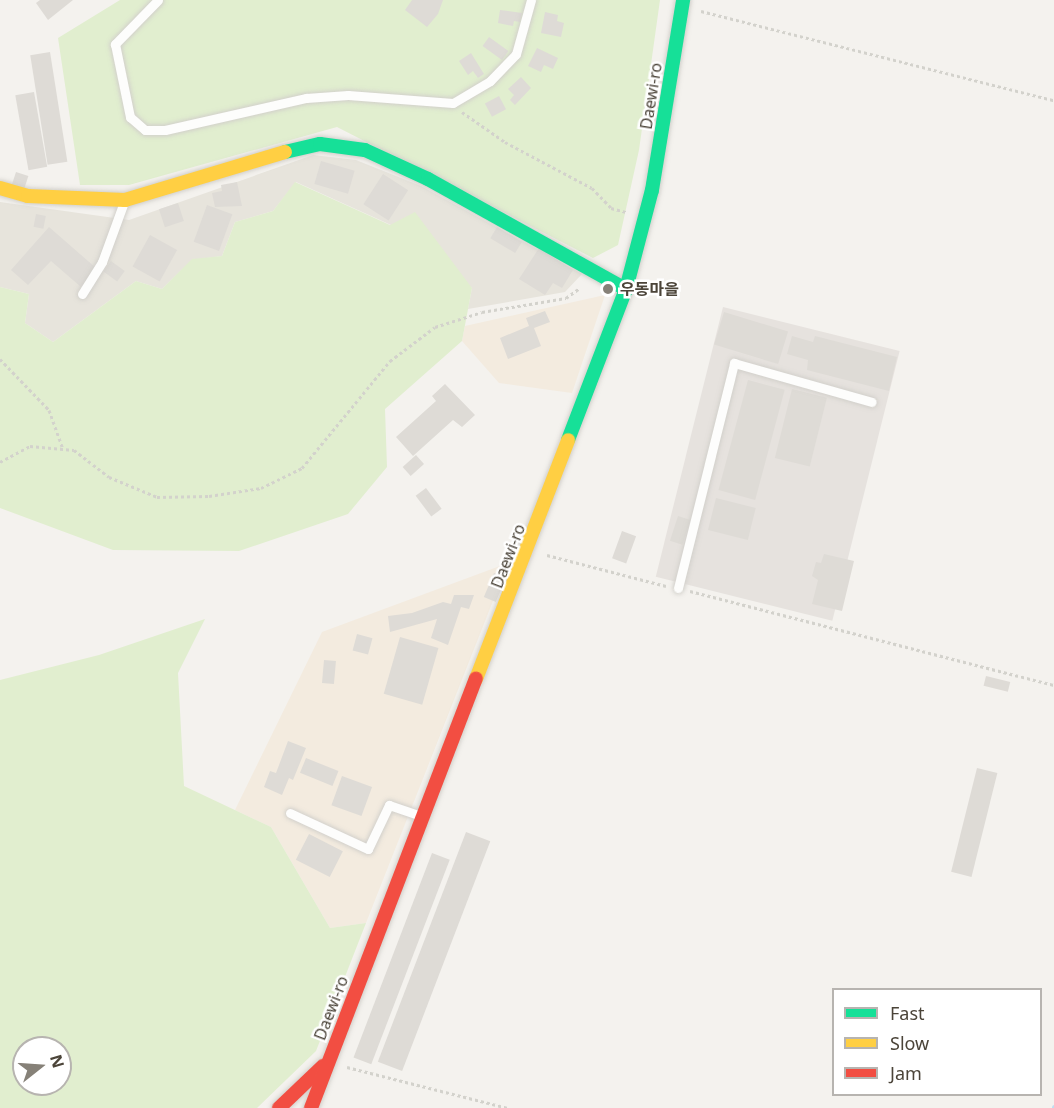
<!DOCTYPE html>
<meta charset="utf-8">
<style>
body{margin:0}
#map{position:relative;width:1054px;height:1108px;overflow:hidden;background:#f4f2ee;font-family:"Noto Sans","Noto Sans KR",sans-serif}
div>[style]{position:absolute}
.residential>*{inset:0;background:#e7e4dc}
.commercial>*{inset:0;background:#f3ebdf}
.industrial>*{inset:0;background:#e6e2de;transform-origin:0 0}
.green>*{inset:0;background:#e1eecf}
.stream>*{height:5px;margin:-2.5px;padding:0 2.5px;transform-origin:2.5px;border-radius:2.5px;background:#c0ddf1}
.building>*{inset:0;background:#dedbd6;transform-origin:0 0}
.path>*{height:3px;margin-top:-1.5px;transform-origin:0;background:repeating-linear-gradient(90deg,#d3d2cc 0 3px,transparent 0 6px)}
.roads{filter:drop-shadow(0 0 2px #d2d0cb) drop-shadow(0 0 2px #d2d0cb)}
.lane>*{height:9px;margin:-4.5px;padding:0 4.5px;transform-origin:4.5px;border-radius:4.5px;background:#fdfdfc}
.fast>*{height:14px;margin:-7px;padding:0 7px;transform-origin:7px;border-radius:7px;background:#16e098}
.slow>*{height:14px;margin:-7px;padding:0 7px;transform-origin:7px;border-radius:7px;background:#ffcf43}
.jam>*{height:14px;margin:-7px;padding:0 7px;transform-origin:7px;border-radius:7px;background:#f24e42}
.dots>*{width:16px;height:16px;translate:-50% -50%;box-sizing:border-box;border:3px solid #fff;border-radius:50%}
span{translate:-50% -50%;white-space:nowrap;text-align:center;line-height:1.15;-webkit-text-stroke:5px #fff;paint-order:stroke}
.street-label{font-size:16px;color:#4b4439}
.poi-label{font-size:16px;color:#4b4439;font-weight:700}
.left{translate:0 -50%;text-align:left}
.legend{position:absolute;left:832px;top:988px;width:210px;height:108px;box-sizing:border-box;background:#fff;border:2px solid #b7b4b0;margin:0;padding:8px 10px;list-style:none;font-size:18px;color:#4b4439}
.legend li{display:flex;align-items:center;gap:12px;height:30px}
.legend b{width:30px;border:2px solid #b7b4b0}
.north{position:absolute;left:12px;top:1036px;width:60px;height:60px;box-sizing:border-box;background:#fff;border:2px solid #b7b4b0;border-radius:50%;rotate:73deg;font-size:16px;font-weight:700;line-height:24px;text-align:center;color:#4b4439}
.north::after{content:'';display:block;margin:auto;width:21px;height:27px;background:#868178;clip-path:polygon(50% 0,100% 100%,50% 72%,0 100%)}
</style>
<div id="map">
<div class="residential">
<i style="clip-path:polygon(313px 155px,356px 160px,421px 186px,582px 274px,565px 292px,468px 309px,472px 288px,391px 225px,296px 182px,273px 211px,235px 222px,222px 256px,192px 260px,162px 289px,136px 281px,53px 342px,25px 323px,29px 294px,0 287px,0 202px,129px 220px)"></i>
</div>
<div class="commercial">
<i style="clip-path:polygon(605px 295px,572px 393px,499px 383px,462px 341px,465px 326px)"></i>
<i style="clip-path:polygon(508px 563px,366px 923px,330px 928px,271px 827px,235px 810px,322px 632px)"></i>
</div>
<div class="industrial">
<i style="left:723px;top:307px;width:182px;height:278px;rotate:14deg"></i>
</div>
<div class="green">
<i style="clip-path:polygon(120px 0,660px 0,639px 150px,618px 245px,593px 258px,337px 127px,129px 185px,80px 185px,58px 38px)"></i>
<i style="clip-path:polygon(295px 182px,390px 225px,415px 212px,472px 288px,462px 341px,385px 409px,387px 467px,348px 514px,239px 551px,113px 550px,0 508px,0 287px,29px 294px,25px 323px,53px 342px,136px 281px,162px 289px,192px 259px,222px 256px,235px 222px,273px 211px)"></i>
<i style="clip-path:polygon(evenodd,205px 619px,178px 673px,184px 786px,271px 827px,330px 928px,366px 923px,316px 1051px,257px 1108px,0 1108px,0 680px,99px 655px,205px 619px,24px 1048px,60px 1048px,60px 1084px,24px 1084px,24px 1048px)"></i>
</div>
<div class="stream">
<i style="left:1054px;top:1108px;width:1px;rotate:-90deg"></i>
</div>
<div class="building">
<i style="clip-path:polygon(40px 0,73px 0,48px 20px,36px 3px)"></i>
<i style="clip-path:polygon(443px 0,438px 14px,427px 27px,405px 10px,412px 0)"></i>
<i style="clip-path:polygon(500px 10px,522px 13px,520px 22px,514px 21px,513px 26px,498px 23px)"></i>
<i style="clip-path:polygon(545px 12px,558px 15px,557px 21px,564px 23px,561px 37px,541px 33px)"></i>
<i style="left:489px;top:37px;width:24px;height:11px;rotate:36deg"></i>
<i style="clip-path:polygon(537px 48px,558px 58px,553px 69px,544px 65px,541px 72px,528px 66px)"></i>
<i style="left:50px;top:52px;width:111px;height:20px;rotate:81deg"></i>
<i style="clip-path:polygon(471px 53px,484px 74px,478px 78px,473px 71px,468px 75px,459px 61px)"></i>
<i style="clip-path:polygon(521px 77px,531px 88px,515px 105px,510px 100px,514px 95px,508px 89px)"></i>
<i style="left:34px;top:92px;width:76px;height:19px;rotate:80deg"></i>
<i style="left:499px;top:96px;width:15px;height:16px;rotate:62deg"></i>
<i style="left:321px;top:161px;width:35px;height:24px;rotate:16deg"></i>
<i style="left:16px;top:172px;width:13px;height:13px;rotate:18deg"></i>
<i style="left:383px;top:174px;width:30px;height:36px;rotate:33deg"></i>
<i style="clip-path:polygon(237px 182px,242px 206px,215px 207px,212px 193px,222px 191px,221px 185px)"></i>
<i style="left:178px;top:203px;width:19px;height:20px;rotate:72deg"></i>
<i style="left:207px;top:205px;width:27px;height:39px;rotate:20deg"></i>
<i style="left:36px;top:214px;width:10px;height:13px;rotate:11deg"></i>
<i style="clip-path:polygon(49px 227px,96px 268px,81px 287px,51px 261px,28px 285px,11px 270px)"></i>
<i style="left:497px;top:227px;width:29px;height:13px;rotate:31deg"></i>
<i style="left:150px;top:235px;width:31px;height:36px;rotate:29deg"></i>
<i style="clip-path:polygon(539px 248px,573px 270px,562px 288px,553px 283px,545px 295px,519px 279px)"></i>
<i style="left:111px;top:261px;width:17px;height:13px;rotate:36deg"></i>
<i style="clip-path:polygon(545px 311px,550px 322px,534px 328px,541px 346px,508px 359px,500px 338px,529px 326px,526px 318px)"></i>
<i style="left:724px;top:312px;width:67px;height:34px;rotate:17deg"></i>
<i style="clip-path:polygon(792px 336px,813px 342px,815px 336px,897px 357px,889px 391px,807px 370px,808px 360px,787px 354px)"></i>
<i style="left:748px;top:380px;width:38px;height:114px;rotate:15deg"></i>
<i style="clip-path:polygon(445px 384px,475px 415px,462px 427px,453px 420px,413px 456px,396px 437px,436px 401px,432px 396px)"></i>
<i style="left:792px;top:389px;width:36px;height:71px;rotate:14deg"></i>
<i style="left:416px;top:455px;width:12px;height:18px;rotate:48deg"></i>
<i style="left:426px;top:488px;width:26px;height:13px;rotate:53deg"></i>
<i style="left:716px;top:498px;width:41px;height:33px;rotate:14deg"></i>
<i style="left:678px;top:516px;width:13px;height:26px;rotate:18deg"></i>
<i style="left:622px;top:531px;width:15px;height:29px;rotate:20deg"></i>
<i style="clip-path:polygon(824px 554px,854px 561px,842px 611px,812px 604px,818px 580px,812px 576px,816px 562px,821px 563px)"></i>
<i style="left:494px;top:573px;width:13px;height:26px;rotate:23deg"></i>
<i style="clip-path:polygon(454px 595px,474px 595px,469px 609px,461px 607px,448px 645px,431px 638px,437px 619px,390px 632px,388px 616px,412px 613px,443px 602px,451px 604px)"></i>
<i style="left:357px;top:634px;width:16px;height:17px;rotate:15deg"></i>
<i style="left:400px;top:637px;width:40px;height:59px;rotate:16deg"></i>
<i style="left:324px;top:660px;width:12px;height:23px;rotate:5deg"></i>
<i style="left:986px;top:676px;width:25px;height:10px;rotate:14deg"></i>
<i style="clip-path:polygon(288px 741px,306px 748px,293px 780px,289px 778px,282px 795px,264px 787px,270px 771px,276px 773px)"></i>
<i style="left:306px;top:758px;width:35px;height:16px;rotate:22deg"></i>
<i style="left:977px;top:768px;width:21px;height:107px;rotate:14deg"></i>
<i style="left:342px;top:776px;width:32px;height:31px;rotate:20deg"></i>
<i style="left:466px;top:832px;width:26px;height:246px;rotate:21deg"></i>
<i style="left:309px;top:834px;width:38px;height:29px;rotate:27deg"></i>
<i style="left:432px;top:853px;width:19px;height:219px;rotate:21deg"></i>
</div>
<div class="path">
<i style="left:701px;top:11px;width:364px;rotate:14.2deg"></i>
<i style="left:462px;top:112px;width:52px;rotate:34.9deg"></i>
<i style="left:505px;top:142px;width:98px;rotate:27.9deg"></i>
<i style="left:592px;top:188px;width:28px;rotate:46deg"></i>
<i style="left:611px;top:208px;width:16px;rotate:15deg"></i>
<i style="left:0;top:359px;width:71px;rotate:46.1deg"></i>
<i style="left:49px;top:410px;width:41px;rotate:70.3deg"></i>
<i style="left:0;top:462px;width:34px;rotate:-28deg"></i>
<i style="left:30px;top:446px;width:44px;rotate:5.2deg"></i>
<i style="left:74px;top:450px;width:44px;rotate:37.6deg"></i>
<i style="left:109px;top:477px;width:52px;rotate:22.6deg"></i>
<i style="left:157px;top:497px;width:52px;rotate:-1.1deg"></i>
<i style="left:209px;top:496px;width:53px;rotate:-8.7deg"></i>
<i style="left:261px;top:488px;width:46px;rotate:-26deg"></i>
<i style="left:302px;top:468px;width:139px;rotate:-50.6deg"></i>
<i style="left:390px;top:361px;width:56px;rotate:-37.1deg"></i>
<i style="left:435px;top:327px;width:49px;rotate:-17.7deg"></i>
<i style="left:482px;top:312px;width:85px;rotate:-9.5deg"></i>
<i style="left:566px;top:298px;width:17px;rotate:-36deg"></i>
<i style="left:547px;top:555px;width:123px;rotate:14.6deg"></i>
<i style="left:690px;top:591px;width:376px;rotate:14.5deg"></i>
<i style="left:347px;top:1067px;width:166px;rotate:14.3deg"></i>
</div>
<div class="roads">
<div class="lane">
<i style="left:158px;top:0;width:62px;rotate:134.3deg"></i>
<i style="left:115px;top:44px;width:75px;rotate:78.4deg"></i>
<i style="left:130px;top:117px;width:20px;rotate:41deg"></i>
<i style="left:145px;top:130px;width:20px"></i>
<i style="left:165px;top:130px;width:145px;rotate:-12.8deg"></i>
<i style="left:306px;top:98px;width:42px;rotate:-4.1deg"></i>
<i style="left:348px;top:95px;width:105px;rotate:4.4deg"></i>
<i style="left:453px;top:103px;width:43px;rotate:-30.7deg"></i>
<i style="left:490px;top:81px;width:37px;rotate:-46deg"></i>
<i style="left:516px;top:54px;width:56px;rotate:-74.5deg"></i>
<i style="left:82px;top:294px;width:38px;rotate:-58deg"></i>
<i style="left:102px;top:262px;width:64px;rotate:-69.9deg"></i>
<i style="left:678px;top:588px;width:232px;rotate:-76deg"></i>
<i style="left:734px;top:363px;width:143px;rotate:15.8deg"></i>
<i style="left:290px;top:813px;width:86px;rotate:24.8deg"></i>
<i style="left:368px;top:849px;width:49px;rotate:-64.5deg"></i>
<i style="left:389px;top:805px;width:34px;rotate:19deg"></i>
</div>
<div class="fast">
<i style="left:285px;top:152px;width:36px;rotate:-13deg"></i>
<i style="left:320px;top:144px;width:45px;rotate:7.6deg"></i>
<i style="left:365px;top:150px;width:69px;rotate:24.7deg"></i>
<i style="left:428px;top:179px;width:227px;rotate:29.1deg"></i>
<i style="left:568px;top:440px;width:162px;rotate:-69deg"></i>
<i style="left:626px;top:289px;width:102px;rotate:-75.3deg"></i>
<i style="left:652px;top:190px;width:193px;rotate:-80.7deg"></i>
</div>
<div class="slow">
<i style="left:0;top:188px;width:29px;rotate:16deg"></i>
<i style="left:28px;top:196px;width:97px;rotate:2.4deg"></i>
<i style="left:125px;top:200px;width:167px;rotate:-16.7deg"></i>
<i style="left:476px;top:679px;width:256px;rotate:-68.9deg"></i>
</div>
<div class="jam">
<i style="left:279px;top:1108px;width:61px;rotate:-43.7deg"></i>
<i style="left:311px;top:1108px;width:460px;rotate:-69deg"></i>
</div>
</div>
<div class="dots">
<i style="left:608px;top:289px;background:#868178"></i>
</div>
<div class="street-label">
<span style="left:651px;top:96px;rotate:-81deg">Daewi-ro</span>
<span style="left:508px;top:556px;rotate:-69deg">Daewi-ro</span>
<span style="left:331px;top:1008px;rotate:-69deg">Daewi-ro</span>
</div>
<div class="poi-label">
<span class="left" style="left:620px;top:289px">우동마을</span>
</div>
<ul class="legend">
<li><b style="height:8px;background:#16e098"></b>Fast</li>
<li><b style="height:8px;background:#ffcf43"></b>Slow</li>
<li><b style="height:8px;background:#f24e42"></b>Jam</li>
</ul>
<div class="north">N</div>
</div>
